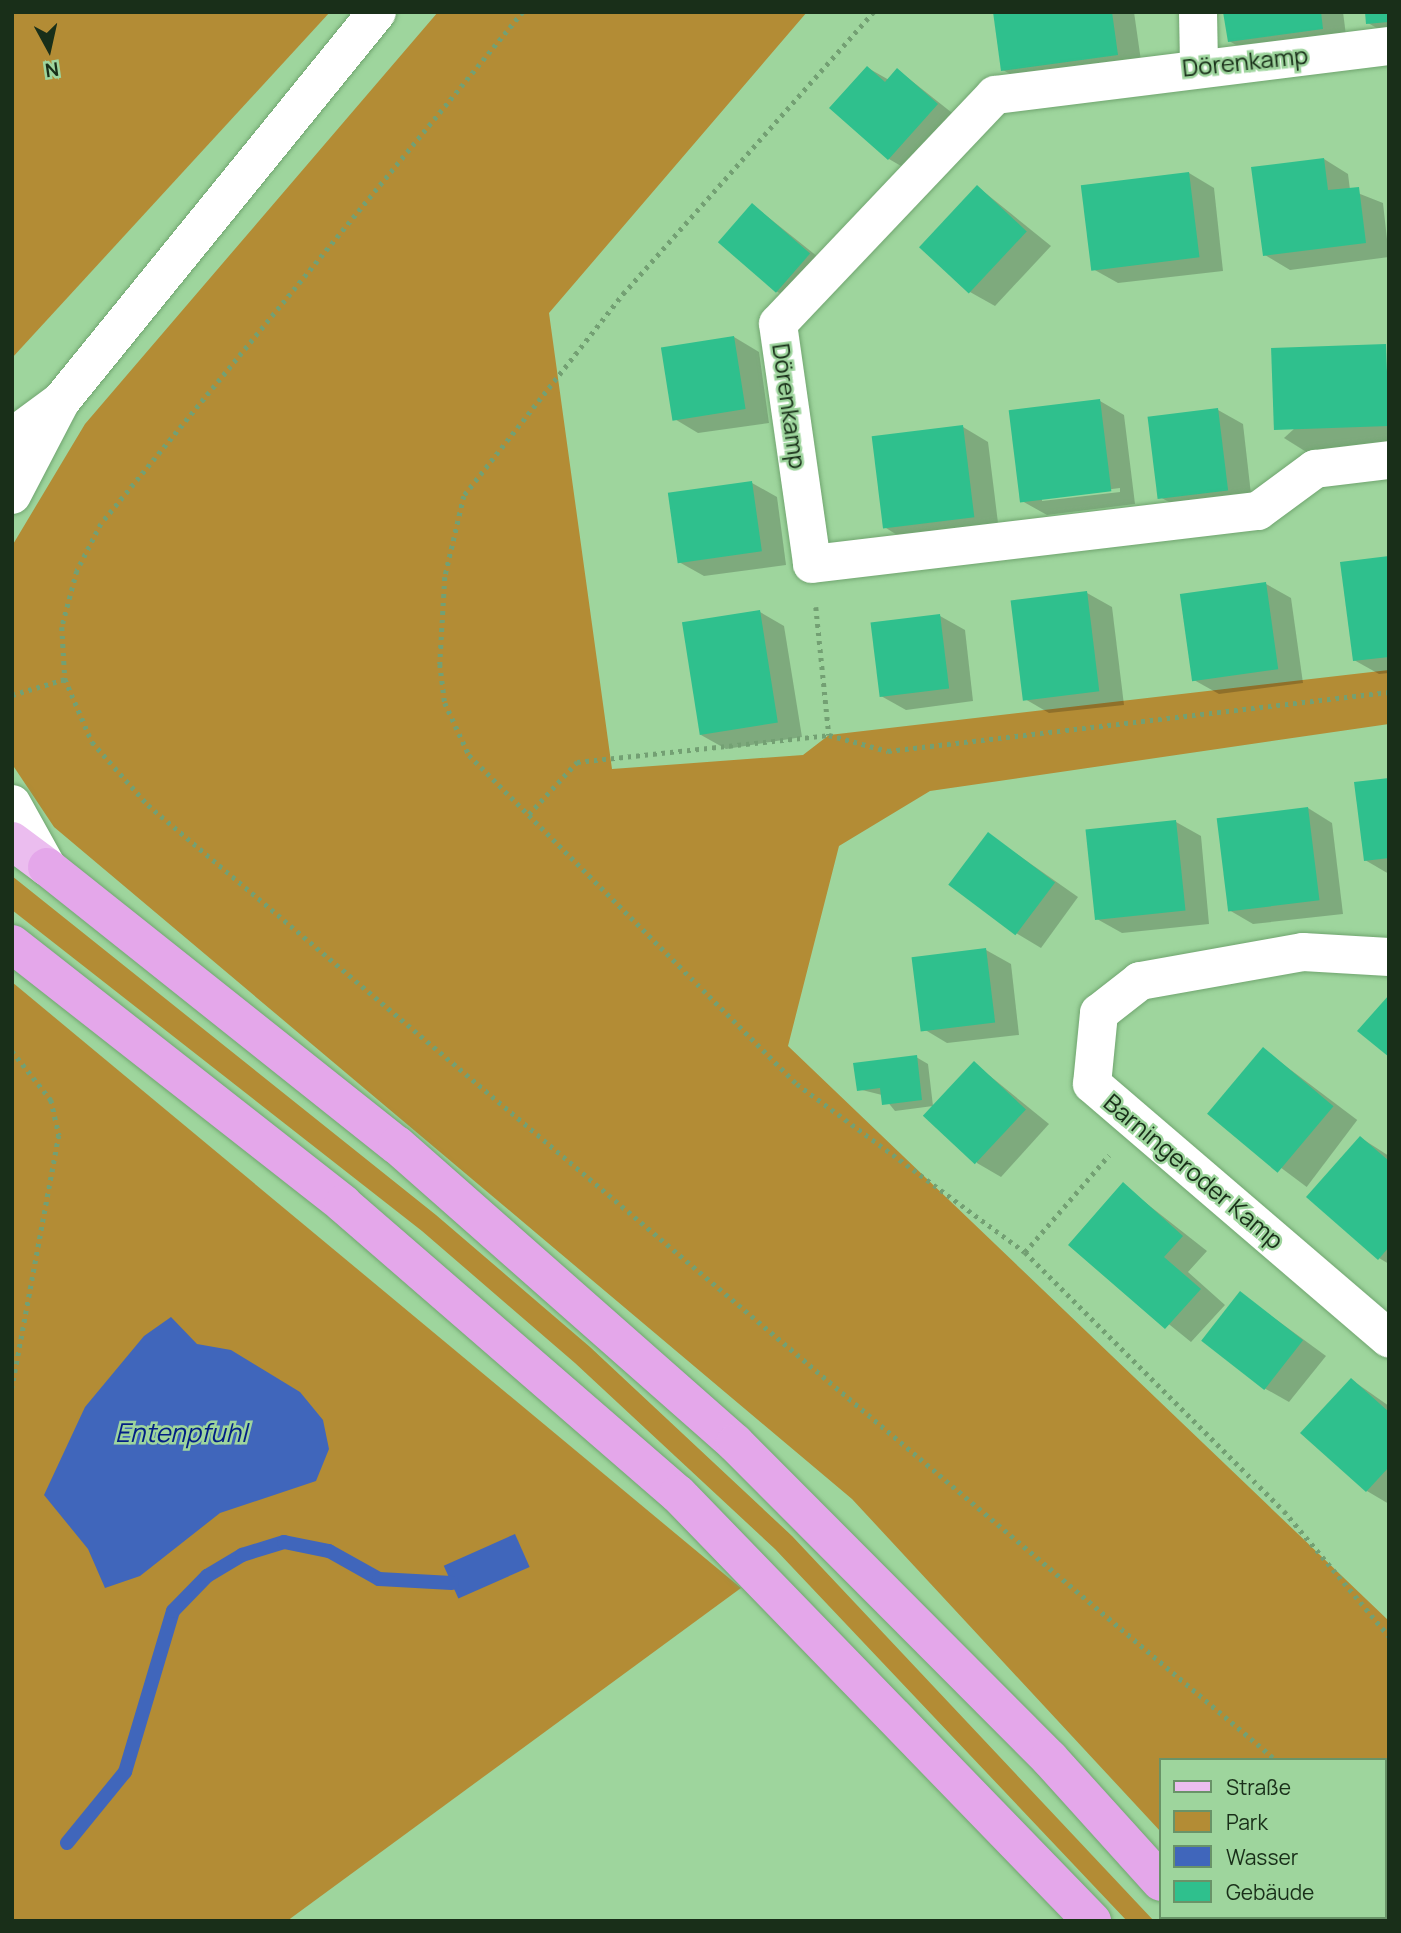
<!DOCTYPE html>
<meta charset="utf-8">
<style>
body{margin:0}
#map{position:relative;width:1401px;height:1933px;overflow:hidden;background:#9ed59d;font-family:Manrope,sans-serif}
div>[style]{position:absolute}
.green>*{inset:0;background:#b38c35}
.water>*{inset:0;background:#4066bb;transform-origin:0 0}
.shadow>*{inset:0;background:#0003;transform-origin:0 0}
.stream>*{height:14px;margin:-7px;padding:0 7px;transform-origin:7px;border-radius:7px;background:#4066bb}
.building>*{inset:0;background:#2fc08d;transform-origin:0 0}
.path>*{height:4.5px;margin-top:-2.25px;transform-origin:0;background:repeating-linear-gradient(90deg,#73a073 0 3.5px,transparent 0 8.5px)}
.roads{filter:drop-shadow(0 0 2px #70a56f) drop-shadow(0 0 2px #70a56f)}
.minor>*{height:38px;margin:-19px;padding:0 19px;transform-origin:19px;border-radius:19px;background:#fff}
.secondary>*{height:38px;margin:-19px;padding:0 19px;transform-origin:19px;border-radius:19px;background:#fff}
.primary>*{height:38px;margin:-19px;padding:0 19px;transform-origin:19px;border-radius:19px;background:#ebbdef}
.trunk>*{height:38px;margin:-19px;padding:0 19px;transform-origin:19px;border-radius:19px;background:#e4a7ea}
span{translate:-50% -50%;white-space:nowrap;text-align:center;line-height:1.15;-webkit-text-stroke:5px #9ed59d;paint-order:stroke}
.street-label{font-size:24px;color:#192f19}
.water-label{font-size:26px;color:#021e85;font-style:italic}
.frame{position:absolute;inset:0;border:14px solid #192f19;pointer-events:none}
.legend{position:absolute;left:1159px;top:1758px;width:228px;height:161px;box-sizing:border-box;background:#9ed59d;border:2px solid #699368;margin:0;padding:9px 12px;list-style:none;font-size:21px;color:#192f19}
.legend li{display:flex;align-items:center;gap:14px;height:35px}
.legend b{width:35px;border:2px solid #699368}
.north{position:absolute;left:14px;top:14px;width:70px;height:70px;-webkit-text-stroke:5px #9ed59d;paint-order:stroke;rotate:172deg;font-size:19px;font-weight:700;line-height:28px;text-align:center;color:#192f19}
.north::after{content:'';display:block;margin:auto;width:24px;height:32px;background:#192f19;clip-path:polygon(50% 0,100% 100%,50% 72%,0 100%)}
</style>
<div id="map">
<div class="green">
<i style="clip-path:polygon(12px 12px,330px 12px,12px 358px)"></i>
<i style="clip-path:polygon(438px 12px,807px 12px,549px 313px,612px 769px,803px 755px,829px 735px,1389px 670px,1389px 724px,930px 791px,839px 846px,788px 1046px,1389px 1621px,1389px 1921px,1241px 1917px,1385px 1917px,1385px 1760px,1161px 1760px,1161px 1832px,852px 1499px,54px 827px,12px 764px,12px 546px,85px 424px)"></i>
<i style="clip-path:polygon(12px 876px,436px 1215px,590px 1347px,792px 1536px,1154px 1921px,1127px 1921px,775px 1549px,575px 1363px,422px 1231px,12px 910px)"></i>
<i style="clip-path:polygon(12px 982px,741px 1588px,287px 1921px,12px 1921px)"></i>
</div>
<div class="water">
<i style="clip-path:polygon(171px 1317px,197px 1344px,231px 1350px,300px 1392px,323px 1420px,329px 1449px,316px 1481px,220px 1513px,140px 1576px,105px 1588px,88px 1549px,44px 1495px,85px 1407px,144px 1336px)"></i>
<i style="left:515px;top:1534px;width:36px;height:78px;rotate:66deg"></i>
</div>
<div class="shadow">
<i style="clip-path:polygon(995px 12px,1134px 12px,1142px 68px,1028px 84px,1003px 70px)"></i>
<i style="clip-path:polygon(1225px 12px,1343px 12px,1347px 43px,1254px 55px,1229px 41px)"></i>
<i style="clip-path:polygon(1389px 12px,1389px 35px,1368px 23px)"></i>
<i style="clip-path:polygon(868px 68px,889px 80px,898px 70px,961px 120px,913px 173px,889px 159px)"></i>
<i style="clip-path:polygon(1324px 159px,1348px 174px,1350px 190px,1383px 203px,1389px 257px,1290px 270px,1265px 255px)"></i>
<i style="clip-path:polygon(1189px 173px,1214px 188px,1223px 271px,1118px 283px,1093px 269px)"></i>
<i style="clip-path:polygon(978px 187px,1051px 246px,995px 306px,970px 292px)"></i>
<i style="clip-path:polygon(753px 205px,833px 269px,800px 305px,776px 291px)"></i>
<i style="clip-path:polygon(734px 337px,759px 352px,769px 423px,698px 433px,673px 418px)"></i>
<i style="clip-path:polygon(1385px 346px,1389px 442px,1308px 453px,1284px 438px)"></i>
<i style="clip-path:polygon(evenodd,1100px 401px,1124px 415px,1135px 504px,1047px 515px,1022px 501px,1100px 401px,1120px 488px,1120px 492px,1042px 501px,1042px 498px,1120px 488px)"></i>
<i style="clip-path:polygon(1218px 410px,1243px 424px,1252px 503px,1185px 511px,1160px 497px)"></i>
<i style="clip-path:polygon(963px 427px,988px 442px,999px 531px,910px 543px,886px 528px)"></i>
<i style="clip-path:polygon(752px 483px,777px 497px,786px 565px,704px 576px,679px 562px)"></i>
<i style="clip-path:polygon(1389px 558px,1389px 673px,1379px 674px,1354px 660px)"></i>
<i style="clip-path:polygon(1266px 584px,1291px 598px,1303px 683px,1219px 694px,1194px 680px)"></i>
<i style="clip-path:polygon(1087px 593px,1112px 607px,1124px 705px,1049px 713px,1025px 699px)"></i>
<i style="clip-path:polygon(760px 612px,784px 626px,802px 737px,726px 749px,701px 735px)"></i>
<i style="clip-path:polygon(940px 616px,965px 630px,973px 701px,906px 710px,881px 696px)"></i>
<i style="clip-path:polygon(1389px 780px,1389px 874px,1365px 860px)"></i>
<i style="clip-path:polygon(1308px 808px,1332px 823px,1343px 914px,1253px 924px,1229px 910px)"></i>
<i style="clip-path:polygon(1176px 822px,1201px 836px,1209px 924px,1122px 933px,1097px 919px)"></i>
<i style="clip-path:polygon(988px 834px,1078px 897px,1041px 948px,1016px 933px)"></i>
<i style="clip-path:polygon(986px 950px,1011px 964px,1019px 1035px,947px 1043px,922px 1028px)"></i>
<i style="left:1263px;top:1049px;width:118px;height:84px;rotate:37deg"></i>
<i style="clip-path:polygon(916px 1057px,928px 1064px,933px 1106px,895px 1111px,882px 1095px,858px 1089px)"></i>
<i style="clip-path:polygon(974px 1063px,1049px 1124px,1001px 1177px,977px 1163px)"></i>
<i style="clip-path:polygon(1361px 1138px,1389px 1156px,1389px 1264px,1379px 1258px)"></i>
<i style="clip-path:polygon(1123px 1185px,1207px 1251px,1188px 1272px,1225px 1305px,1191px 1342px,1071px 1245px)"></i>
<i style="clip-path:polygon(1240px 1293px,1326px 1356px,1289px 1402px,1264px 1388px)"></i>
<i style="clip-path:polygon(1352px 1380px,1389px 1406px,1389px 1504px,1367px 1491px)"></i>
</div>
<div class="stream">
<i style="left:67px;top:1843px;width:92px;rotate:-50.8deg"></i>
<i style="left:125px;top:1772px;width:168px;rotate:-73.4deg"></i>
<i style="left:173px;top:1611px;width:49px;rotate:-45.8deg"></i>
<i style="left:207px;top:1576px;width:41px;rotate:-31deg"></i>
<i style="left:242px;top:1555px;width:44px;rotate:-17.2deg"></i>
<i style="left:284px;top:1542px;width:46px;rotate:11.3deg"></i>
<i style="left:329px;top:1551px;width:57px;rotate:29.2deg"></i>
<i style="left:379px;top:1579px;width:73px;rotate:3.1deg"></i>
</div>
<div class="building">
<i style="clip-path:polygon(993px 12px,1112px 12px,1118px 55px,1001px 71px)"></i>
<i style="clip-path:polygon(1223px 12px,1321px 12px,1323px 29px,1228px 42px)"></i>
<i style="clip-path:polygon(1365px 12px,1389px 12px,1389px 22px,1366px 24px)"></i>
<i style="clip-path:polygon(867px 66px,885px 82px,897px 68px,938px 104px,888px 160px,829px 108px)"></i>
<i style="clip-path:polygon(1324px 158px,1328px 190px,1359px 187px,1366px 243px,1263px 256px,1251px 167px)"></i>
<i style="left:1189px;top:172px;width:86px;height:109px;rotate:83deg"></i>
<i style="left:977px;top:185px;width:68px;height:85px;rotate:43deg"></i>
<i style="left:752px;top:203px;width:77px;height:52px;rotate:41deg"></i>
<i style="left:734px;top:336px;width:74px;height:74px;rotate:81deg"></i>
<i style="left:1386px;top:344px;width:82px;height:115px;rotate:88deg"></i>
<i style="left:1100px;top:399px;width:93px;height:92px;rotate:83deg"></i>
<i style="left:1218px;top:408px;width:83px;height:71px;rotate:83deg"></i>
<i style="left:963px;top:425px;width:93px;height:92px;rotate:83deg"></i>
<i style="left:752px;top:481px;width:71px;height:85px;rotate:82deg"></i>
<i style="clip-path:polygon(1389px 556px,1389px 657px,1353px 661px,1340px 562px)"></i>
<i style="left:1266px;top:582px;width:88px;height:87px;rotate:82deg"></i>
<i style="left:1087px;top:591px;width:101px;height:77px;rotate:83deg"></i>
<i style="left:760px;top:610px;width:114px;height:79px;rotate:81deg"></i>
<i style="left:940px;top:614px;width:75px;height:70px;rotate:83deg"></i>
<i style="clip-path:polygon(1389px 778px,1389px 858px,1364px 861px,1354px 782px)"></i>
<i style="left:1308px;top:807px;width:94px;height:92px;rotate:83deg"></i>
<i style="left:1176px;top:820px;width:91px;height:91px;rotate:84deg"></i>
<i style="left:988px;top:832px;width:84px;height:66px;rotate:37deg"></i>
<i style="left:986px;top:948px;width:75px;height:75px;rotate:83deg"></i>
<i style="clip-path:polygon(1389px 995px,1389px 1057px,1357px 1031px)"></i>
<i style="left:1263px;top:1047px;width:92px;height:87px;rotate:40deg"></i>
<i style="clip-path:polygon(917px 1055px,922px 1100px,882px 1105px,880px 1088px,857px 1091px,853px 1063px)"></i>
<i style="left:974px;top:1061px;width:71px;height:75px;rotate:43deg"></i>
<i style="clip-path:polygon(1360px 1136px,1389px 1161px,1389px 1247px,1378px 1260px,1306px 1197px)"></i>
<i style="clip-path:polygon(1123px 1182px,1183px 1236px,1164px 1257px,1201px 1289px,1165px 1329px,1068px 1245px)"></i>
<i style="left:1240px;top:1291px;width:80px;height:63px;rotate:38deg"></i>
<i style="clip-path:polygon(1351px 1378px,1389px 1412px,1389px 1467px,1366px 1492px,1300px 1433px)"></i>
</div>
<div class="path">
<i style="left:523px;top:12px;width:663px;rotate:129.5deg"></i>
<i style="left:101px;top:524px;width:53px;rotate:117.1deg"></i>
<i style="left:77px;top:571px;width:58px;rotate:105deg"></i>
<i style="left:62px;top:627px;width:52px;rotate:86.7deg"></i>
<i style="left:65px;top:679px;width:69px;rotate:66.8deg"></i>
<i style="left:92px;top:742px;width:84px;rotate:48.4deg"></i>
<i style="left:148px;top:805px;width:1478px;rotate:40.25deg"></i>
<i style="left:874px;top:12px;width:375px;rotate:131.6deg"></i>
<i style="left:625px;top:292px;width:260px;rotate:128.3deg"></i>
<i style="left:464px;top:496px;width:83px;rotate:103.2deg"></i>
<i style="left:445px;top:577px;width:87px;rotate:93.3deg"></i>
<i style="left:440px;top:664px;width:39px;rotate:83deg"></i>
<i style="left:445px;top:703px;width:57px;rotate:65.2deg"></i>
<i style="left:469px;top:755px;width:465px;rotate:45.1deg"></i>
<i style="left:797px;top:1084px;width:283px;rotate:36.4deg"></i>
<i style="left:1025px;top:1252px;width:366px;rotate:45deg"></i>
<i style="left:1284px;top:1511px;width:163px;rotate:50deg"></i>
<i style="left:816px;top:607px;width:129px;rotate:84.2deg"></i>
<i style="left:12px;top:695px;width:55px;rotate:-16.8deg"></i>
<i style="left:529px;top:814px;width:71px;rotate:-47.3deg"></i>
<i style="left:577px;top:762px;width:253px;rotate:-6.1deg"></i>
<i style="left:829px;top:735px;width:61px;rotate:15.2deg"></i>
<i style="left:888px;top:751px;width:504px;rotate:-6.72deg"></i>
<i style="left:12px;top:1051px;width:63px;rotate:51.5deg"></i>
<i style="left:51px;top:1100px;width:36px;rotate:77deg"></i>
<i style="left:59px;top:1135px;width:258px;rotate:100.5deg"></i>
<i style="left:1025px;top:1252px;width:128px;rotate:-49.1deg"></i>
<i style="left:1385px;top:1851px;width:5px;rotate:37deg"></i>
</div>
<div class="roads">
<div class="minor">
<i style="left:1198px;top:12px;width:53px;rotate:88.9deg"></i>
<i style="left:1389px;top:46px;width:397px;rotate:172.9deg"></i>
<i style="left:995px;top:95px;width:315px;rotate:133.5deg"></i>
<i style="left:778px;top:324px;width:242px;rotate:81.9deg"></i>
<i style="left:812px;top:564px;width:449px;rotate:-6.8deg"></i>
<i style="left:1258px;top:511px;width:71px;rotate:-36.4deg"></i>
<i style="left:1315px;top:469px;width:75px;rotate:-6.9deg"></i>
<i style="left:1389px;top:957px;width:86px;rotate:-176.7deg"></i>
<i style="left:1303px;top:952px;width:166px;rotate:169.9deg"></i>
<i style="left:1140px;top:981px;width:52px;rotate:142deg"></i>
<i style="left:1099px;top:1013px;width:71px;rotate:95.6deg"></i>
<i style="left:1092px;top:1084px;width:391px;rotate:40.6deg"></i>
</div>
<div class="secondary">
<i style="left:12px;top:437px;width:61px;rotate:-36.3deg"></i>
<i style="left:12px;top:495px;width:106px;rotate:-62.5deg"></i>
<i style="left:61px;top:401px;width:501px;rotate:-50.91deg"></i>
<i style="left:12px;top:804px;width:72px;rotate:60.9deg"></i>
</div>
<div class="primary">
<i style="left:12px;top:841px;width:44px;rotate:36.6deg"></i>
</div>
<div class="trunk">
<i style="left:47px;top:867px;width:447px;rotate:38.5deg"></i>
<i style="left:397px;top:1145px;width:451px;rotate:41.4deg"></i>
<i style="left:735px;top:1443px;width:445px;rotate:45.1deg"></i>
<i style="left:1049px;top:1758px;width:167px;rotate:47.9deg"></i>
<i style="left:12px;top:944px;width:421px;rotate:38.1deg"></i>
<i style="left:343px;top:1204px;width:443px;rotate:40.9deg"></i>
<i style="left:678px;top:1494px;width:595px;rotate:45.89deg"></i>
<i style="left:1192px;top:1917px;width:5px;rotate:53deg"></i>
</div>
</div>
<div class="street-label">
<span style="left:1245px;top:61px;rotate:-6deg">Dörenkamp</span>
<span style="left:790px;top:406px;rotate:82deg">Dörenkamp</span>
<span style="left:1194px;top:1171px;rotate:40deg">Barningeroder Kamp</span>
</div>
<div class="water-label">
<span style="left:181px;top:1433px">Entenpfuhl</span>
</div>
<div class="frame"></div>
<ul class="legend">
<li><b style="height:9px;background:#ebbdef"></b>Straße</li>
<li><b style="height:19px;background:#b38c35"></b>Park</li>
<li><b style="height:19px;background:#4066bb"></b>Wasser</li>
<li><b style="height:19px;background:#2fc08d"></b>Gebäude</li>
</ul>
<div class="north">N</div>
</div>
